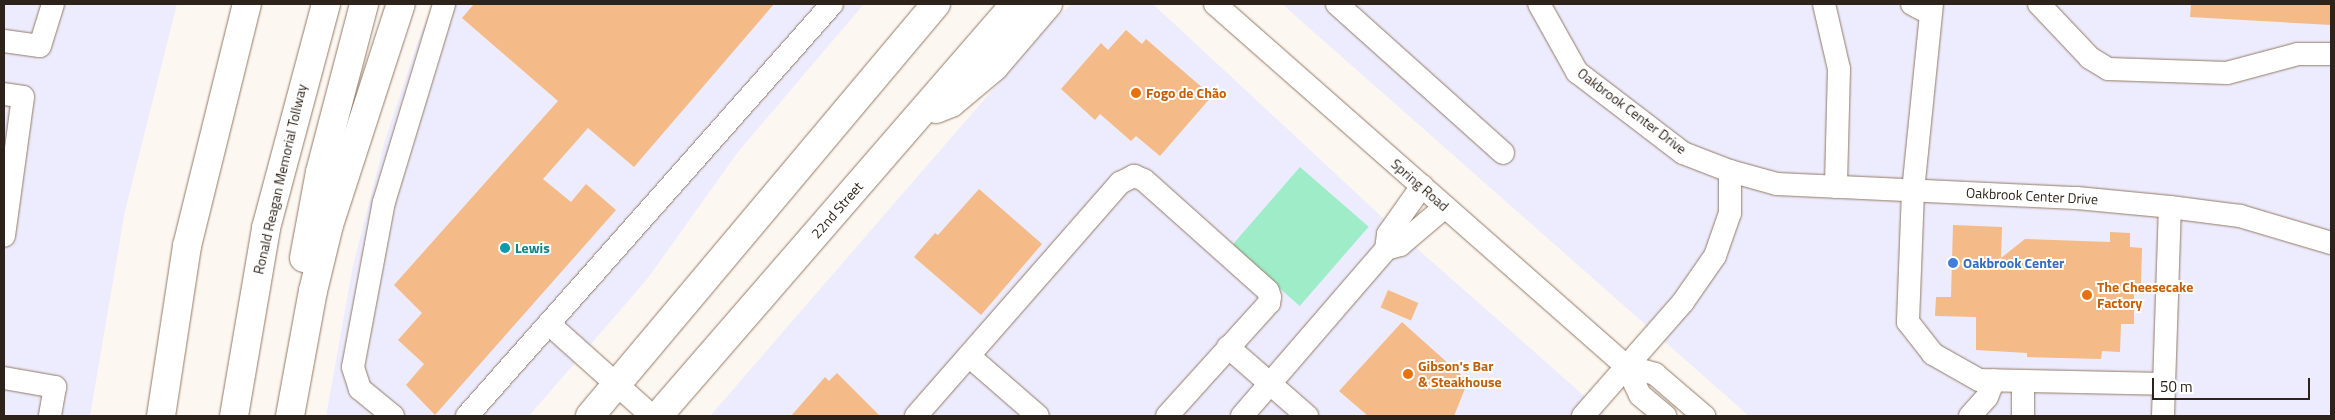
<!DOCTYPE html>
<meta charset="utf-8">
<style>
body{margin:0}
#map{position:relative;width:2335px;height:420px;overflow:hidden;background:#fdf7f2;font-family:"Titillium Web",sans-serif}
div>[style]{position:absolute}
.commercial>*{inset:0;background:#edecfe}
.green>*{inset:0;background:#9fecc8;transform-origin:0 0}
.building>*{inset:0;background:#f4ba88;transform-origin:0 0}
.roads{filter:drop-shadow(0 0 1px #937a65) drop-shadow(0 0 1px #937a65)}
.minor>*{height:22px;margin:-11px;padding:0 11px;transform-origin:11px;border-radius:11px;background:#fff}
.major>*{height:28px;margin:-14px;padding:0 14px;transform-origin:14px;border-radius:14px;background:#fff}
.highway>*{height:28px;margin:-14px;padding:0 14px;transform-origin:14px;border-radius:14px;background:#fff}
.dots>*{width:14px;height:14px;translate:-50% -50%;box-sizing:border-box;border:2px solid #fff;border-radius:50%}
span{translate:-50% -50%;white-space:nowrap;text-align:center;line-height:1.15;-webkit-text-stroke:4px #fff;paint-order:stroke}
.food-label{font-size:14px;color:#c56008;font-weight:700}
.left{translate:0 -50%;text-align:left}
.street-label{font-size:14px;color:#2d231a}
.culture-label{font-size:14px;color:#0d838f;font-weight:700}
.shop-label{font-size:14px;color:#366cbe;font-weight:700}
.frame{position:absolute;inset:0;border:5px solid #2d231a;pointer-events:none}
.scale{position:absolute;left:2152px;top:378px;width:158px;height:22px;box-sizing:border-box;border:2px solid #2d231a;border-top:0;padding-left:6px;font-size:15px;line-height:18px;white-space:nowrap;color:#2d231a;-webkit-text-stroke:4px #fff;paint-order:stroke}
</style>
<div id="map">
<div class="commercial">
<i style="clip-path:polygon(4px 4px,177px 4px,125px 211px,90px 416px,4px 416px)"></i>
<i style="clip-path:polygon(434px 4px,864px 4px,738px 152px,648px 278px,529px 416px,326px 416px,353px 266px,385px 140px,421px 32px)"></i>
<i style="clip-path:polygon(1072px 4px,1154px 5px,1396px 230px,1607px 416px,710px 416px,1054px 19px)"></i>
<i style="clip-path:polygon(1282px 4px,2331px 4px,2331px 416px,1749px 416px)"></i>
</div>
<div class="green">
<i style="left:1300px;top:167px;width:91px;height:105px;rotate:41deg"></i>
</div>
<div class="building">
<i style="clip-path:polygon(474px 4px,774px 4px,634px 167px,588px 128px,543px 179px,571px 202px,586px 184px,616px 210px,435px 415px,406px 385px,424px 364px,398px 340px,422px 313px,394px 285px,558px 101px,462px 18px)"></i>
<i style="clip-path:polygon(2191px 4px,2331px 4px,2331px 25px,2190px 17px)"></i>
<i style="clip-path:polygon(1126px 30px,1142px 44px,1146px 39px,1212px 96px,1160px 156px,1136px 136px,1131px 141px,1100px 114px,1095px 120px,1061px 89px,1101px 43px,1108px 50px)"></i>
<i style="clip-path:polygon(979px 189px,1042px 244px,981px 315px,914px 257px,935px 233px,938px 235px)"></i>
<i style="clip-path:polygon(1953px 225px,2002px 227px,2001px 258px,2025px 239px,2110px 242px,2110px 232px,2130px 233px,2130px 247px,2142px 248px,2141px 284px,2134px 283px,2134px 324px,2121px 324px,2120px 352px,2102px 351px,2101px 359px,2027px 357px,2027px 353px,1976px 350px,1976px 317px,1935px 316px,1936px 297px,1951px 297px)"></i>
<i style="left:1388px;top:290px;width:33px;height:19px;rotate:23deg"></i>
<i style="clip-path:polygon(1402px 322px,1468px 381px,1454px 416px,1368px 416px,1339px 391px)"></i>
<i style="clip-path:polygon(837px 373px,880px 416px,791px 416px,825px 377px,829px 381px)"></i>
</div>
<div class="roads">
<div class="minor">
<i style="left:1215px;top:4px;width:548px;rotate:41.37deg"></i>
<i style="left:1626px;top:366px;width:32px;rotate:64deg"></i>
<i style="left:1640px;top:395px;width:33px;rotate:40deg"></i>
<i style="left:1337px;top:4px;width:223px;rotate:41.9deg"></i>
<i style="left:1539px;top:4px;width:78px;rotate:60.8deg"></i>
<i style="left:1577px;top:72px;width:133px;rotate:37.4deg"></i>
<i style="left:1683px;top:153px;width:50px;rotate:21deg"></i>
<i style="left:1730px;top:171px;width:49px;rotate:15.5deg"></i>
<i style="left:1777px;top:184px;width:300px;rotate:2.7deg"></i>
<i style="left:2077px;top:198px;width:93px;rotate:5.5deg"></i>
<i style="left:2170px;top:207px;width:71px;rotate:7.3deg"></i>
<i style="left:2240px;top:216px;width:95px;rotate:16.5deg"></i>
<i style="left:1824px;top:4px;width:67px;rotate:77deg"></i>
<i style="left:1839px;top:69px;width:118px;rotate:91.5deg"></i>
<i style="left:1912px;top:4px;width:21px;rotate:28deg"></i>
<i style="left:1932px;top:4px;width:188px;rotate:95.8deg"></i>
<i style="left:1913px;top:191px;width:131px;rotate:92.2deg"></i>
<i style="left:1908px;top:322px;width:41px;rotate:52deg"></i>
<i style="left:1933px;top:354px;width:53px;rotate:29.5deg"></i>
<i style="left:1979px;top:380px;width:185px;rotate:1.2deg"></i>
<i style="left:2039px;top:4px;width:74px;rotate:46.6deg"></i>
<i style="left:2090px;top:58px;width:21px;rotate:31deg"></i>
<i style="left:2108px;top:69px;width:119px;rotate:1.9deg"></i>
<i style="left:2227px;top:73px;width:73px;rotate:-15deg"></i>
<i style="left:2298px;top:54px;width:33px"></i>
<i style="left:4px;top:41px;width:36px;rotate:8deg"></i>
<i style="left:40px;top:46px;width:44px;rotate:-72.8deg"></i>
<i style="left:4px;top:94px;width:19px;rotate:9deg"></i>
<i style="left:23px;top:97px;width:140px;rotate:97.8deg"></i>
<i style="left:1386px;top:249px;width:15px;rotate:-82deg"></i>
<i style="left:1388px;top:234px;width:59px;rotate:-54.7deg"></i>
<i style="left:549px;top:324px;width:138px;rotate:41.8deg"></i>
<i style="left:1228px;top:347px;width:105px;rotate:41.1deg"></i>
<i style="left:969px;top:356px;width:91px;rotate:41deg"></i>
<i style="left:1626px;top:366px;width:30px;rotate:15deg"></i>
<i style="left:1655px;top:374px;width:65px;rotate:40.6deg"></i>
<i style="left:4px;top:378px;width:52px;rotate:10deg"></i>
<i style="left:55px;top:387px;width:29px;rotate:100deg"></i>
<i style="left:2023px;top:381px;width:35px;rotate:90deg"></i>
<i style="left:393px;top:416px;width:43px;rotate:-140.7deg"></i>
<i style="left:360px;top:389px;width:23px;rotate:-108deg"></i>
<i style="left:353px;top:367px;width:168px;rotate:-79.4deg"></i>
<i style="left:384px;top:202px;width:207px;rotate:-73.1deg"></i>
<i style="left:467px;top:416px;width:550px;rotate:-48.46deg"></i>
<i style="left:916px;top:416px;width:310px;rotate:-48.8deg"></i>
<i style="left:1120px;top:183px;width:16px;rotate:-27deg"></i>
<i style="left:1134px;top:176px;width:11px;rotate:22deg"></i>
<i style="left:1144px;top:180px;width:166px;rotate:41.8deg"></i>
<i style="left:1268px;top:291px;width:6px;rotate:72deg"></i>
<i style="left:1270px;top:297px;width:6px;rotate:99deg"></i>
<i style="left:1269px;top:303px;width:152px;rotate:132.1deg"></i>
<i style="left:1242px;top:416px;width:221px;rotate:-49.2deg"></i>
<i style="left:1386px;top:249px;width:15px;rotate:-16deg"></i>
<i style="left:1400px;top:245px;width:59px;rotate:-40.2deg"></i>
<i style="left:1583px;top:416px;width:152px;rotate:-48.7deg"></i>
<i style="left:1683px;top:302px;width:56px;rotate:-55.2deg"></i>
<i style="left:1715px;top:256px;width:46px;rotate:-70.8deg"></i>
<i style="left:1730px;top:213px;width:42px;rotate:-90deg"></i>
<i style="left:1970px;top:416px;width:25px;rotate:-48deg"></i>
<i style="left:1987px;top:397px;width:18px;rotate:-68deg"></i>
<i style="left:2163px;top:416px;width:209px;rotate:-88.1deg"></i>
</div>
<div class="major">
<i style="left:936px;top:109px;width:16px;rotate:-22deg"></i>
<i style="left:951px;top:103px;width:56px;rotate:-39.9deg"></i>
<i style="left:994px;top:67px;width:83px;rotate:-49.4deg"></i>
<i style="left:590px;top:416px;width:538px;rotate:-49.98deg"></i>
<i style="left:658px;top:416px;width:545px;rotate:-49.09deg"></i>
</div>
<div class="highway">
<i style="left:304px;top:258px;width:87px;rotate:-79.5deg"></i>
<i style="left:320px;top:172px;width:174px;rotate:-75.3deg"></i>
<i style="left:161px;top:416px;width:172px;rotate:-81.3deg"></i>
<i style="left:187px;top:246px;width:249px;rotate:-76.1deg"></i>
<i style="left:234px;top:416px;width:191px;rotate:-80.3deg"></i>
<i style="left:266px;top:228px;width:232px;rotate:-75deg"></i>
<i style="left:290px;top:416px;width:127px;rotate:-79.6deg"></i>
<i style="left:313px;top:291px;width:68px;rotate:-76.4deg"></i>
<i style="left:329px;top:225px;width:232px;rotate:-72deg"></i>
</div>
</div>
<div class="dots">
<i style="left:1136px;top:93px;background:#e8710a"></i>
<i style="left:505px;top:248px;background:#0f9aa8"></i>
<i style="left:1953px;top:263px;background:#3f7fe0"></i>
<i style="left:2087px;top:295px;background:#e8710a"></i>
<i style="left:1408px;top:374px;background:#e8710a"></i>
</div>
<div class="food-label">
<span class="left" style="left:1146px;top:93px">Fogo de Chão</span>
<span class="left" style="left:2097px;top:295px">The Cheesecake<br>Factory</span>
<span class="left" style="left:1418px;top:374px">Gibson's Bar<br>&amp; Steakhouse</span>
</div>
<div class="street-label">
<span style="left:1632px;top:111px;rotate:37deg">Oakbrook Center Drive</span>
<span style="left:280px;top:179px;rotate:-77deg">Ronald Reagan Memorial Tollway</span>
<span style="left:1420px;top:185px;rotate:41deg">Spring Road</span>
<span style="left:2032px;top:196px;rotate:3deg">Oakbrook Center Drive</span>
<span style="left:837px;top:210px;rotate:-49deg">22nd Street</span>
</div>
<div class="culture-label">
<span class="left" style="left:515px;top:248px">Lewis</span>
</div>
<div class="shop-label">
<span class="left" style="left:1963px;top:263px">Oakbrook Center</span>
</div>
<div class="frame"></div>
<div class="scale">50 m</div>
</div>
